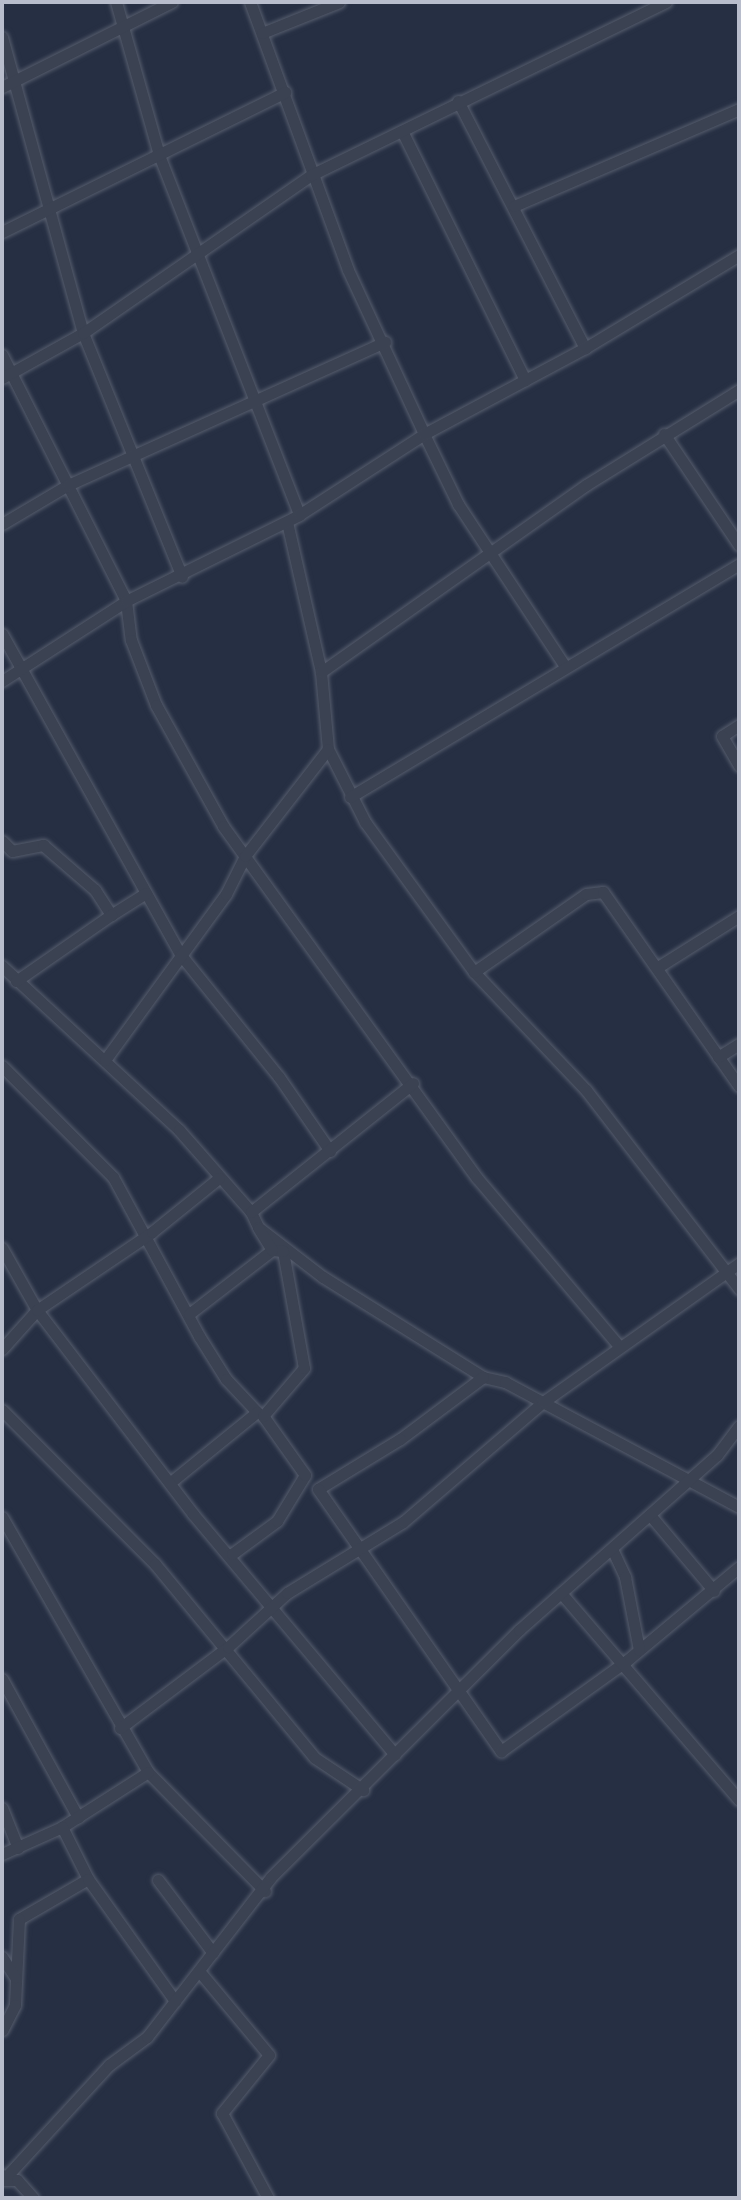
<!DOCTYPE html>
<style>
body{margin:0}
#map{position:relative;width:741px;height:2200px;overflow:hidden;background:#262f43;font-family:Inter,sans-serif}
div>[style]{position:absolute}
.roads{filter:drop-shadow(0 0 2px #565d6d) drop-shadow(0 0 2px #565d6d)}
.minor>*{height:11px;margin:-5.5px;padding:0 5.5px;transform-origin:5.5px;border-radius:5.5px;background:#3b4252}
span{translate:-50% -50%;white-space:nowrap;text-align:center;line-height:1.15;-webkit-text-stroke:6px #1f2638;paint-order:stroke}
.frame{position:absolute;inset:0;border:4px solid #b8bdcc;pointer-events:none}
</style>
<div id="map">
<div class="roads">
<div class="minor">
<i style="left:116px;top:2px;width:159px;rotate:74.3deg"></i>
<i style="left:159px;top:155px;width:386px;rotate:68.7deg"></i>
<i style="left:250px;top:2px;width:285px;rotate:69.9deg"></i>
<i style="left:348px;top:270px;width:181px;rotate:65.1deg"></i>
<i style="left:424px;top:434px;width:78px;rotate:64.1deg"></i>
<i style="left:458px;top:504px;width:193px;rotate:56.6deg"></i>
<i style="left:262px;top:33px;width:83px;rotate:-21.9deg"></i>
<i style="left:2px;top:37px;width:307px;rotate:74.7deg"></i>
<i style="left:83px;top:333px;width:263px;rotate:67.9deg"></i>
<i style="left:2px;top:87px;width:190px;rotate:-26.6deg"></i>
<i style="left:458px;top:101px;width:278px;rotate:62.8deg"></i>
<i style="left:402px;top:131px;width:278px;rotate:63.7deg"></i>
<i style="left:514px;top:206px;width:245px;rotate:-23.3deg"></i>
<i style="left:2px;top:232px;width:316px;rotate:-26.3deg"></i>
<i style="left:2px;top:355px;width:275px;rotate:63.2deg"></i>
<i style="left:126px;top:601px;width:39px;rotate:83deg"></i>
<i style="left:131px;top:640px;width:70px;rotate:69deg"></i>
<i style="left:156px;top:705px;width:138px;rotate:61deg"></i>
<i style="left:223px;top:826px;width:434px;rotate:54.2deg"></i>
<i style="left:477px;top:1178px;width:221px;rotate:49.8deg"></i>
<i style="left:2px;top:378px;width:93px;rotate:-29.1deg"></i>
<i style="left:83px;top:333px;width:277px;rotate:-34.7deg"></i>
<i style="left:311px;top:175px;width:395px;rotate:-26deg"></i>
<i style="left:664px;top:434px;width:134px;rotate:56deg"></i>
<i style="left:287px;top:522px;width:154px;rotate:77.2deg"></i>
<i style="left:321px;top:672px;width:77px;rotate:84.8deg"></i>
<i style="left:328px;top:749px;width:82px;rotate:63.1deg"></i>
<i style="left:365px;top:822px;width:185px;rotate:54deg"></i>
<i style="left:474px;top:972px;width:163px;rotate:46.5deg"></i>
<i style="left:586px;top:1090px;width:251px;rotate:52.4deg"></i>
<i style="left:2px;top:524px;width:77px;rotate:-30.6deg"></i>
<i style="left:68px;top:485px;width:348px;rotate:-24.3deg"></i>
<i style="left:2px;top:634px;width:366px;rotate:60.9deg"></i>
<i style="left:180px;top:954px;width:158px;rotate:51.2deg"></i>
<i style="left:279px;top:1077px;width:90px;rotate:55.4deg"></i>
<i style="left:321px;top:672px;width:324px;rotate:-35.2deg"></i>
<i style="left:586px;top:485px;width:180px;rotate:-31.8deg"></i>
<i style="left:2px;top:681px;width:148px;rotate:-32.8deg"></i>
<i style="left:126px;top:601px;width:193px;rotate:-26.4deg"></i>
<i style="left:299px;top:515px;width:149px;rotate:-32.9deg"></i>
<i style="left:424px;top:434px;width:183px;rotate:-28.1deg"></i>
<i style="left:585px;top:348px;width:180px;rotate:-31.1deg"></i>
<i style="left:739px;top:725px;width:20px;rotate:147deg"></i>
<i style="left:722px;top:736px;width:34px;rotate:60deg"></i>
<i style="left:350px;top:797px;width:453px;rotate:-30.9deg"></i>
<i style="left:2px;top:841px;width:14px;rotate:45deg"></i>
<i style="left:12px;top:851px;width:32px;rotate:-11deg"></i>
<i style="left:43px;top:845px;width:69px;rotate:40.9deg"></i>
<i style="left:95px;top:890px;width:30px;rotate:57deg"></i>
<i style="left:111px;top:915px;width:41px;rotate:-32.2deg"></i>
<i style="left:2px;top:966px;width:241px;rotate:42.8deg"></i>
<i style="left:179px;top:1130px;width:109px;rotate:48.7deg"></i>
<i style="left:251px;top:1212px;width:17px;rotate:65deg"></i>
<i style="left:258px;top:1227px;width:82px;rotate:37.6deg"></i>
<i style="left:323px;top:1277px;width:189px;rotate:32deg"></i>
<i style="left:483px;top:1377px;width:23px;rotate:13deg"></i>
<i style="left:505px;top:1382px;width:265px;rotate:28.1deg"></i>
<i style="left:658px;top:967px;width:96px;rotate:-32.2deg"></i>
<i style="left:474px;top:972px;width:136px;rotate:-34.9deg"></i>
<i style="left:586px;top:894px;width:17px;rotate:-7deg"></i>
<i style="left:603px;top:892px;width:237px;rotate:55deg"></i>
<i style="left:16px;top:981px;width:116px;rotate:-34.8deg"></i>
<i style="left:718px;top:1057px;width:25px;rotate:-32deg"></i>
<i style="left:105px;top:1060px;width:205px;rotate:-53.9deg"></i>
<i style="left:226px;top:894px;width:42px;rotate:-63.4deg"></i>
<i style="left:245px;top:856px;width:135px;rotate:-52.2deg"></i>
<i style="left:2px;top:1066px;width:157px;rotate:45deg"></i>
<i style="left:113px;top:1177px;width:181px;rotate:61.6deg"></i>
<i style="left:199px;top:1336px;width:51px;rotate:57.9deg"></i>
<i style="left:226px;top:1379px;width:45px;rotate:46.8deg"></i>
<i style="left:257px;top:1412px;width:111px;rotate:140.9deg"></i>
<i style="left:251px;top:1212px;width:207px;rotate:-38.5deg"></i>
<i style="left:2px;top:1248px;width:71px;rotate:60.6deg"></i>
<i style="left:37px;top:1310px;width:257px;rotate:52.6deg"></i>
<i style="left:193px;top:1514px;width:314px;rotate:50deg"></i>
<i style="left:189px;top:1314px;width:105px;rotate:-37.6deg"></i>
<i style="left:2px;top:1349px;width:52px;rotate:-48.1deg"></i>
<i style="left:37px;top:1310px;width:139px;rotate:-34.1deg"></i>
<i style="left:152px;top:1232px;width:86px;rotate:-38.9deg"></i>
<i style="left:483px;top:1377px;width:104px;rotate:143.2deg"></i>
<i style="left:400px;top:1439px;width:96px;rotate:148.6deg"></i>
<i style="left:318px;top:1489px;width:320px;rotate:55.1deg"></i>
<i style="left:501px;top:1751px;width:153px;rotate:-35.7deg"></i>
<i style="left:625px;top:1662px;width:148px;rotate:-39.8deg"></i>
<i style="left:2px;top:1410px;width:217px;rotate:45.2deg"></i>
<i style="left:155px;top:1564px;width:251px;rotate:50.5deg"></i>
<i style="left:315px;top:1758px;width:58px;rotate:33.7deg"></i>
<i style="left:650px;top:1515px;width:99px;rotate:49.9deg"></i>
<i style="left:2px;top:1517px;width:294px;rotate:60.2deg"></i>
<i style="left:148px;top:1772px;width:167px;rotate:45.5deg"></i>
<i style="left:613px;top:1551px;width:29px;rotate:65deg"></i>
<i style="left:625px;top:1577px;width:74px;rotate:79.1deg"></i>
<i style="left:232px;top:1554px;width:56px;rotate:-36.3deg"></i>
<i style="left:277px;top:1521px;width:54px;rotate:-58.7deg"></i>
<i style="left:305px;top:1475px;width:72px;rotate:-125.4deg"></i>
<i style="left:263px;top:1416px;width:63px;rotate:-49.5deg"></i>
<i style="left:304px;top:1368px;width:119px;rotate:-100.2deg"></i>
<i style="left:283px;top:1251px;width:11px;rotate:-175deg"></i>
<i style="left:272px;top:1250px;width:25px;rotate:-122deg"></i>
<i style="left:561px;top:1593px;width:273px;rotate:49.3deg"></i>
<i style="left:2px;top:1679px;width:158px;rotate:61.2deg"></i>
<i style="left:120px;top:1728px;width:135px;rotate:-36.9deg"></i>
<i style="left:228px;top:1647px;width:80px;rotate:-42.5deg"></i>
<i style="left:287px;top:1593px;width:136px;rotate:-31.5deg"></i>
<i style="left:403px;top:1522px;width:184px;rotate:-40.6deg"></i>
<i style="left:543px;top:1402px;width:240px;rotate:-35.3deg"></i>
<i style="left:2px;top:1808px;width:43px;rotate:68.2deg"></i>
<i style="left:62px;top:1827px;width:102px;rotate:-32.6deg"></i>
<i style="left:2px;top:1854px;width:66px;rotate:-24.2deg"></i>
<i style="left:62px;top:1827px;width:58px;rotate:63.4deg"></i>
<i style="left:88px;top:1879px;width:80px;rotate:149.9deg"></i>
<i style="left:19px;top:1919px;width:86px;rotate:92.7deg"></i>
<i style="left:15px;top:2005px;width:28px;rotate:117deg"></i>
<i style="left:88px;top:1879px;width:150px;rotate:54.5deg"></i>
<i style="left:158px;top:1880px;width:91px;rotate:53deg"></i>
<i style="left:2px;top:1957px;width:24px;rotate:57deg"></i>
<i style="left:199px;top:1971px;width:109px;rotate:50.2deg"></i>
<i style="left:269px;top:2055px;width:75px;rotate:129deg"></i>
<i style="left:222px;top:2113px;width:97px;rotate:61.6deg"></i>
<i style="left:2px;top:2175px;width:4px;rotate:27deg"></i>
<i style="left:6px;top:2177px;width:152px;rotate:-47.4deg"></i>
<i style="left:109px;top:2065px;width:47px;rotate:-36.4deg"></i>
<i style="left:147px;top:2037px;width:202px;rotate:-52.2deg"></i>
<i style="left:271px;top:1877px;width:350px;rotate:-44.9deg"></i>
<i style="left:519px;top:1630px;width:264px;rotate:-41.5deg"></i>
<i style="left:717px;top:1455px;width:36px;rotate:-53deg"></i>
<i style="left:2px;top:2180px;width:15px"></i>
<i style="left:17px;top:2180px;width:24px;rotate:48deg"></i>
</div>
</div>
<div class="frame"></div>
</div>
